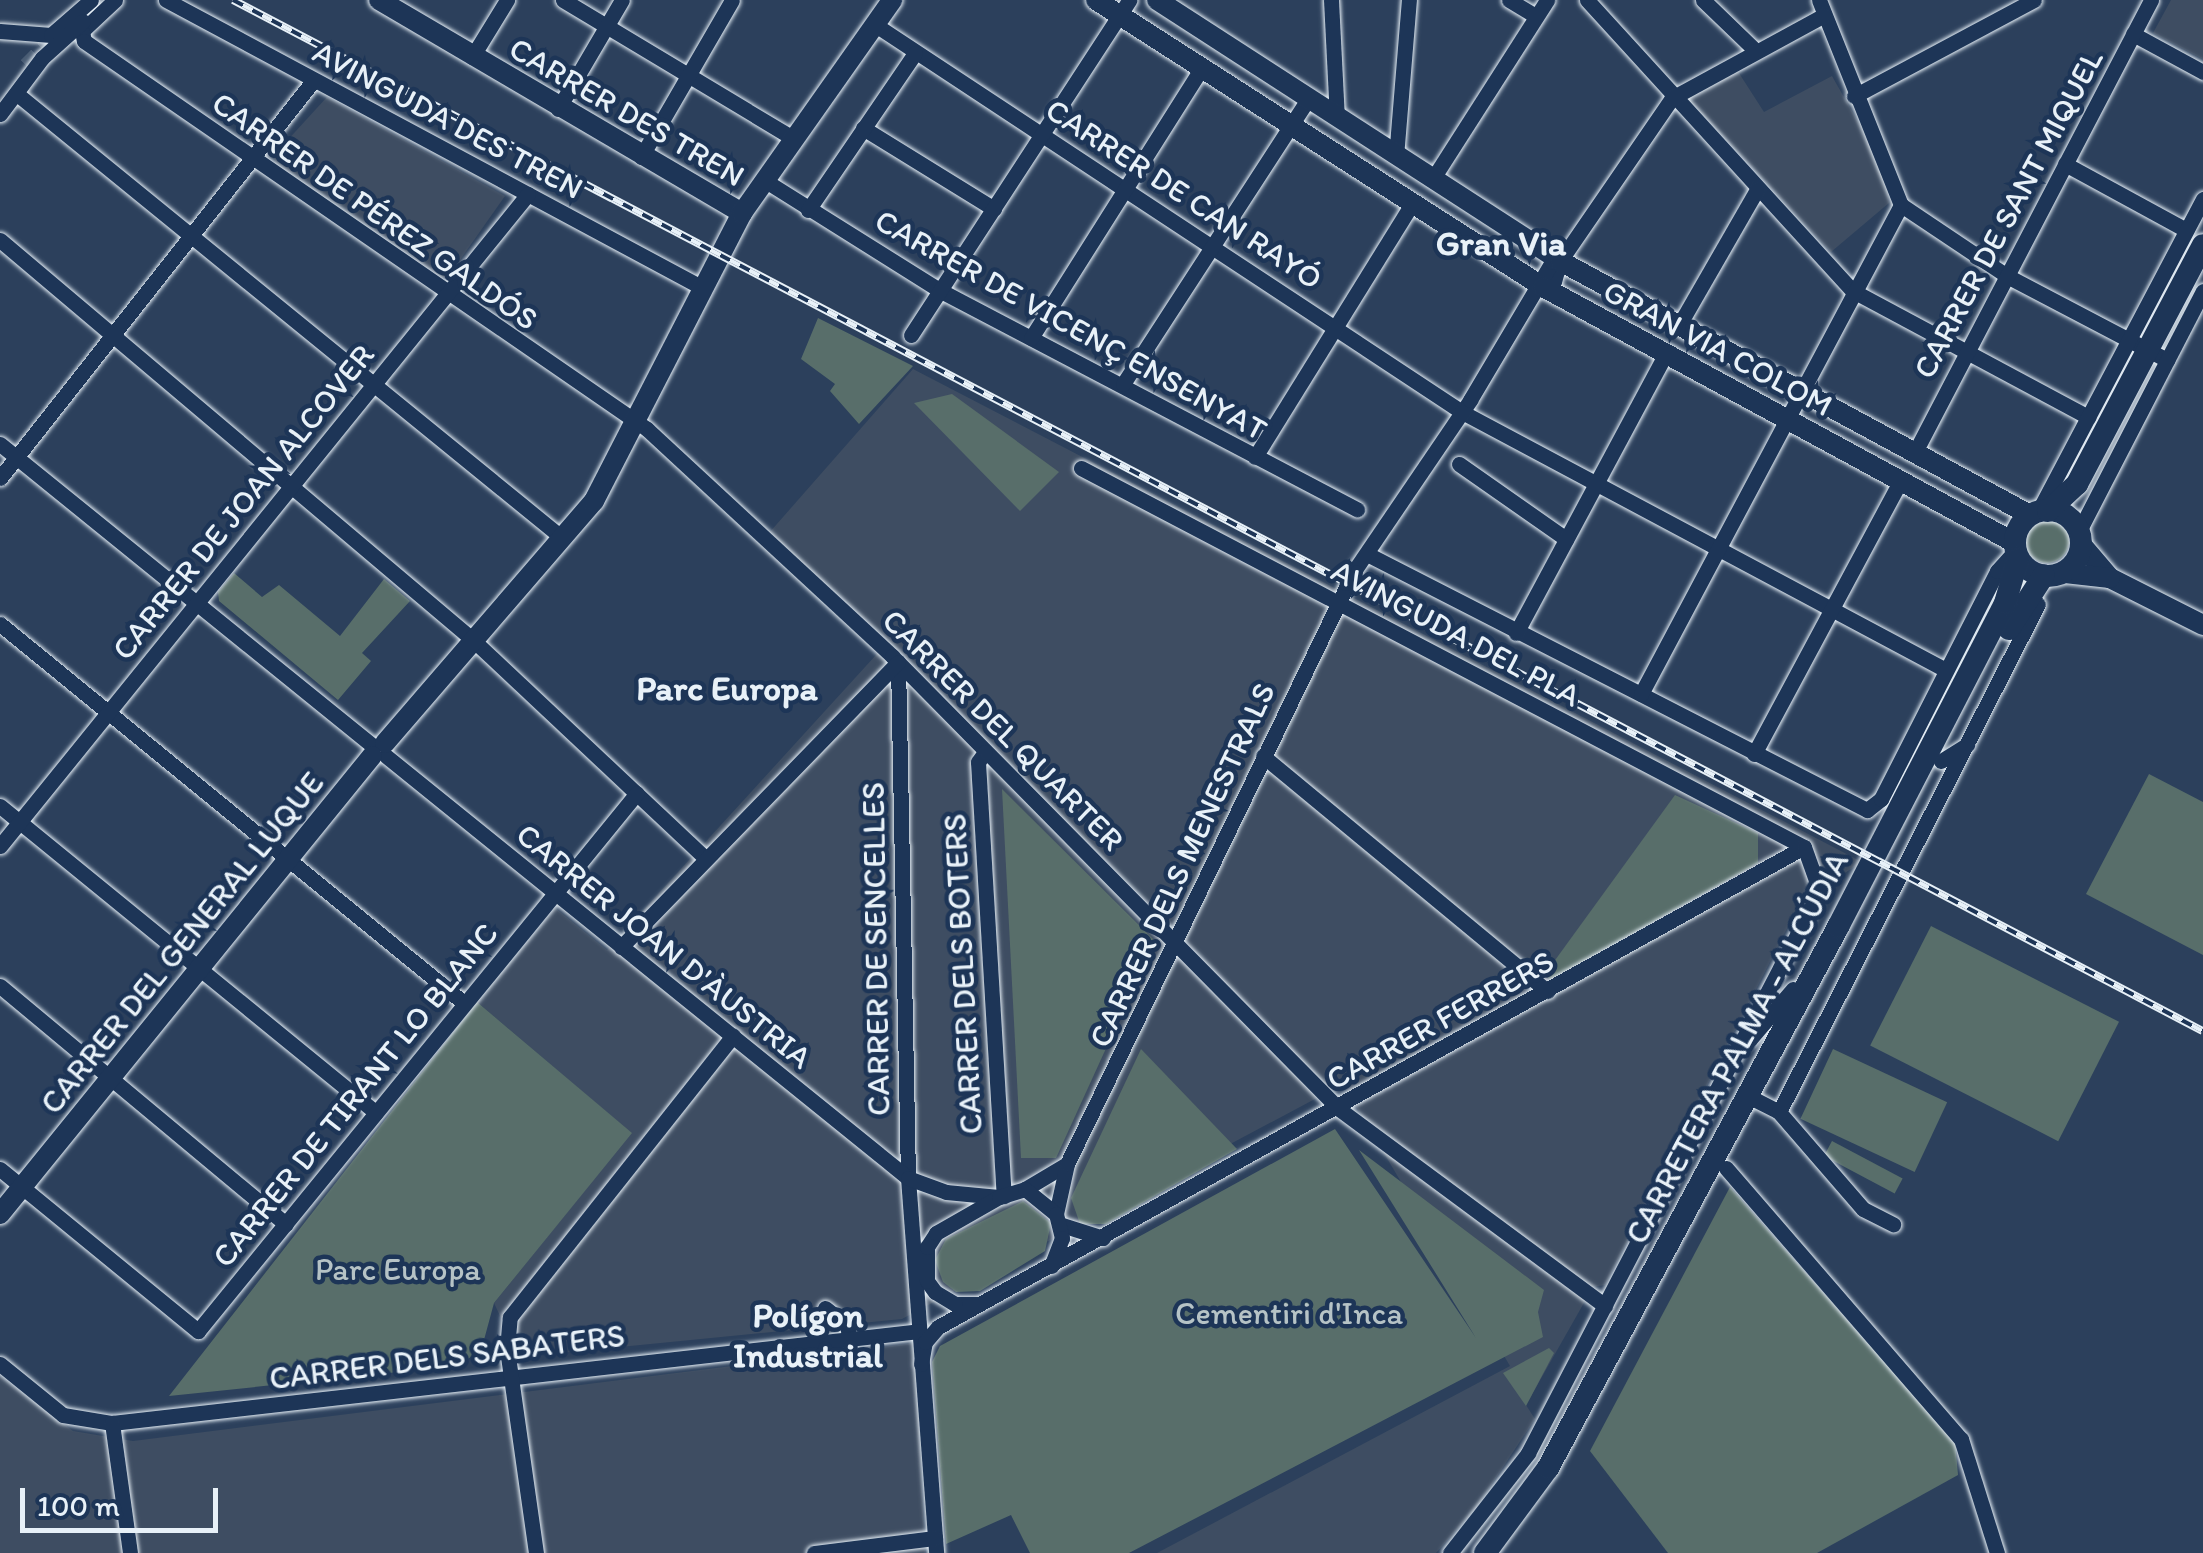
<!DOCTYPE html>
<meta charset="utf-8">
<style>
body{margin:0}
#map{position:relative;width:2203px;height:1553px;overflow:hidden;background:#2c405c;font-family:Itim,sans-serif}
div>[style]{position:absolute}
.built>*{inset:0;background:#3e4d62}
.green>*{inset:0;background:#586e6a;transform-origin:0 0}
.round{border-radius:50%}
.minor-tunnel>*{height:15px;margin-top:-7.5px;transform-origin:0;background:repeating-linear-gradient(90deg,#485b73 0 15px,transparent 0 23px)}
.roads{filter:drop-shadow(0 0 2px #e8f1f8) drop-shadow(0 0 2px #e8f1f8)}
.minor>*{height:15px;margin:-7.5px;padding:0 7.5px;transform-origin:7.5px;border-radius:7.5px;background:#1d3557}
.major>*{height:20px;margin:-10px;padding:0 10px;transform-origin:10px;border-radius:10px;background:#1d3557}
.highway>*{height:22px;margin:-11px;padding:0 11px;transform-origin:11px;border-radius:11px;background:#1d3557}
.highway>.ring{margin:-11px;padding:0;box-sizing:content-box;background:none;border:22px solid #1d3557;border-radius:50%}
.rail>*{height:8px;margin-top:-4px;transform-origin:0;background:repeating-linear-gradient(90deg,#1d3557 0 11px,#e8f1f8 0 22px);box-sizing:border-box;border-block:2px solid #e8f1f8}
span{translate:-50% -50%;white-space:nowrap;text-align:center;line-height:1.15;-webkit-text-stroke:9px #1d3557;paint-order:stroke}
.street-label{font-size:32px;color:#e8f1f8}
.park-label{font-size:32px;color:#b6c3c6}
.neighbourhood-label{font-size:35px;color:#e8f1f8;font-weight:700}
.scale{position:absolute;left:20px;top:1488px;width:198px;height:45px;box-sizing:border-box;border:5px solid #e8f1f8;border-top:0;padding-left:12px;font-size:30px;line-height:35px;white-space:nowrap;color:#e8f1f8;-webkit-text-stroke:8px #1d3557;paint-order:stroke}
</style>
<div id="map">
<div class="built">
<i style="clip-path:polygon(2171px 0,2203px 0,2203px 59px,2153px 33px)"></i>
<i style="clip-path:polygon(1737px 70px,1764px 112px,1832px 76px,1883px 166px,1889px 203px,1831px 252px,1686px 97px)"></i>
<i style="clip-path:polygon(327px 97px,505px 196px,448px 277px,439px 278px,275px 165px,274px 155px)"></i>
<i style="clip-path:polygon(913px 369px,1862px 862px,1801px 901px,1605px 1285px,1593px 1287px,1526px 1405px,1535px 1419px,1476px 1508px,1436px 1553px,1157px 1553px,1510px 1366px,1343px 1084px,902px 1319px,519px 1357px,494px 1303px,631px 1133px,477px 1002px,555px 908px,607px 950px,886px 644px,769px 533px)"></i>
<i style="clip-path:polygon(915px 1343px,925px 1553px,0 1553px,0 1376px,73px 1431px,133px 1441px)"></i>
</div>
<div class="green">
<i style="clip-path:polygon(818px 318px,913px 366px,859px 424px,830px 391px,835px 384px,801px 359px)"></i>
<i style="clip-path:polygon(952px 394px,1059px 472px,1020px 511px,914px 403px)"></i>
<i class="round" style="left:2025px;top:519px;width:44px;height:44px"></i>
<i style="clip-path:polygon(234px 573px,262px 597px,279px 585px,340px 636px,384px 579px,410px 601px,362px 653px,371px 661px,338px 700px,219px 601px,218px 592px)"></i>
<i style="clip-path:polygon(2149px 774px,2203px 802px,2203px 955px,2086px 894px)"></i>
<i style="clip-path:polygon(1002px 789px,1155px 941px,1056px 1158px,1021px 1158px)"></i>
<i style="clip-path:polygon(1675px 795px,1758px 833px,1758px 863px,1550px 980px,1545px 974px)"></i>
<i style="left:1931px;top:926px;width:211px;height:134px;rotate:27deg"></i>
<i style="clip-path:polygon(477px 1002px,632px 1133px,494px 1303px,481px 1351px,456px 1366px,169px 1396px)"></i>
<i style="clip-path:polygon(1141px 1049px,1237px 1149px,1106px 1224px,1080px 1224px,1071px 1198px)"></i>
<i style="left:1833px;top:1049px;width:126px;height:77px;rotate:25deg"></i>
<i style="clip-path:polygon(1335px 1129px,1476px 1338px,1359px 1150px,1544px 1290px,1538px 1312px,1543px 1337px,1129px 1553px,1030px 1553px,1011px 1515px,946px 1544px,932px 1362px,940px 1346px)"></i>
<i style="left:1832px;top:1141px;width:80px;height:17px;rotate:28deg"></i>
<i style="clip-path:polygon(1730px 1187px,1955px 1442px,1958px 1475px,1817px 1553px,1668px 1553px,1590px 1451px)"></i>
<i style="clip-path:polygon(1023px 1201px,1051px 1223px,1045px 1251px,980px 1291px,956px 1292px,943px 1282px,935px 1260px,946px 1239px)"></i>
<i style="clip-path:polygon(1549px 1348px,1554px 1353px,1526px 1406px,1503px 1373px)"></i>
</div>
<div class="minor-tunnel">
<i style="left:26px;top:65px;width:34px;rotate:-45deg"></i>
</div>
<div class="roads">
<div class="minor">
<i style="left:115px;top:0;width:45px;rotate:136.8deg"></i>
<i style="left:82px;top:31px;width:10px;rotate:79deg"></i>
<i style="left:84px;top:41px;width:684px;rotate:34.57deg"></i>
<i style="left:647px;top:429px;width:334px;rotate:42.8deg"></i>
<i style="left:892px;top:656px;width:636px;rotate:45.38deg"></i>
<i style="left:1339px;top:1109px;width:331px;rotate:36.5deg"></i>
<i style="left:166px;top:0;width:609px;rotate:28.21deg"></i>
<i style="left:563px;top:0;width:268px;rotate:31deg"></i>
<i style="left:1331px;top:0;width:118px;rotate:87.1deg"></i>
<i style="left:1509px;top:0;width:31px;rotate:31deg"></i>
<i style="left:1587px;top:0;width:394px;rotate:47.6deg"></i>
<i style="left:1853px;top:291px;width:267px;rotate:28.2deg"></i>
<i style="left:1703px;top:0;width:74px;rotate:43.9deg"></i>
<i style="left:1819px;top:0;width:221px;rotate:68.2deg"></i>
<i style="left:874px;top:24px;width:704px;rotate:33.42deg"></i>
<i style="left:1462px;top:412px;width:548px;rotate:28.06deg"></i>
<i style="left:0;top:31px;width:51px;rotate:4.5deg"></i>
<i style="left:51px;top:35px;width:53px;rotate:-41.2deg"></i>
<i style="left:2133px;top:34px;width:80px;rotate:28.5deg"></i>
<i style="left:472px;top:57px;width:67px;rotate:-58.4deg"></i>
<i style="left:17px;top:94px;width:700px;rotate:39.15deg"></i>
<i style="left:1854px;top:96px;width:204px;rotate:-28.1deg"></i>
<i style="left:558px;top:109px;width:126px;rotate:-59.6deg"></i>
<i style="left:0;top:114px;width:70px;rotate:-53.1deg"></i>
<i style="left:42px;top:58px;width:55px;rotate:-42.1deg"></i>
<i style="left:863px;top:128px;width:154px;rotate:31.7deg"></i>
<i style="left:641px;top:157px;width:181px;rotate:-59.9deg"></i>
<i style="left:1396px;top:157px;width:158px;rotate:-85.3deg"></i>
<i style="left:2065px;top:164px;width:138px;rotate:28.6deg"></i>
<i style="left:764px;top:180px;width:209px;rotate:32.1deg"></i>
<i style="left:941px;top:291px;width:470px;rotate:27.7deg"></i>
<i style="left:1432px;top:180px;width:214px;rotate:-57.4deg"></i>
<i style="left:1901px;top:205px;width:128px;rotate:33.8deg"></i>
<i style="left:2007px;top:276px;width:181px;rotate:27.7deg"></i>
<i style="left:808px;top:210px;width:190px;rotate:-55.7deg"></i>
<i style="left:0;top:240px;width:618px;rotate:40.21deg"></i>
<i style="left:472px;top:639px;width:321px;rotate:43.2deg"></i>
<i style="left:1543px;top:287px;width:13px;rotate:-29deg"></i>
<i style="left:1554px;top:281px;width:21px;rotate:-73deg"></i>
<i style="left:1560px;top:261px;width:198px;rotate:-55.5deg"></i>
<i style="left:1672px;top:98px;width:173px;rotate:-28.6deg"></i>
<i style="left:1678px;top:327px;width:160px;rotate:-60.1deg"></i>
<i style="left:911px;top:335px;width:400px;rotate:-56.9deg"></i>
<i style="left:1031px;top:338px;width:320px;rotate:-57.7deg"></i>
<i style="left:1123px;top:384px;width:340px;rotate:-57deg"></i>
<i style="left:0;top:444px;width:477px;rotate:39deg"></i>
<i style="left:1914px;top:454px;width:512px;rotate:-62.43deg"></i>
<i style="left:1255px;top:457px;width:296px;rotate:-58.2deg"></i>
<i style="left:1459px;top:464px;width:131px;rotate:35deg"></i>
<i style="left:1081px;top:468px;width:816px;rotate:27.66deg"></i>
<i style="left:0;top:478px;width:506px;rotate:-51.75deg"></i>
<i style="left:2038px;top:512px;width:354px;rotate:-62.2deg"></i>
<i style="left:2079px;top:531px;width:270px;rotate:-62.7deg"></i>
<i style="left:1367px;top:554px;width:562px;rotate:27.11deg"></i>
<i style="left:1867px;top:810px;width:18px;rotate:-38deg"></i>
<i style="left:1881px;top:799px;width:256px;rotate:-63deg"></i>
<i style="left:1997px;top:571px;width:27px;rotate:-48deg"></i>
<i style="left:0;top:624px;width:599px;rotate:39.24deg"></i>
<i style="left:1516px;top:633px;width:318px;rotate:-61.8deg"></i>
<i style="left:898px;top:662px;width:516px;rotate:88.89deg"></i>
<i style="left:908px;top:1178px;width:376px;rotate:85.7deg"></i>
<i style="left:1641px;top:694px;width:554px;rotate:-62deg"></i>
<i style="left:985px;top:752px;width:12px;rotate:125deg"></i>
<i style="left:978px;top:762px;width:435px;rotate:86.6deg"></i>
<i style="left:1754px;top:754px;width:311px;rotate:-61.8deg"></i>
<i style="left:386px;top:756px;width:671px;rotate:38.95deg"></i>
<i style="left:908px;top:1178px;width:40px;rotate:20.2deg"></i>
<i style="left:946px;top:1192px;width:53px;rotate:5.4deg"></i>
<i style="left:1263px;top:756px;width:369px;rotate:39.6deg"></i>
<i style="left:1941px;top:761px;width:31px;rotate:-32deg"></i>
<i style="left:0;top:806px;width:485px;rotate:39.2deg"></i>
<i style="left:0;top:846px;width:839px;rotate:-51deg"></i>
<i style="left:621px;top:947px;width:397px;rotate:-45.8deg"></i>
<i style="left:0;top:986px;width:372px;rotate:39.8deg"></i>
<i style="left:1750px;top:1039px;width:66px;rotate:-49.3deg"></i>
<i style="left:1748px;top:1096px;width:35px;rotate:27deg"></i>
<i style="left:1779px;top:1112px;width:128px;rotate:49.1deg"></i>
<i style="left:1863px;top:1209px;width:34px;rotate:27deg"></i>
<i style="left:1779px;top:1112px;width:570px;rotate:-62.99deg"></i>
<i style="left:1726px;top:1168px;width:359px;rotate:49.1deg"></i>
<i style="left:1961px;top:1439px;width:120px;rotate:72.5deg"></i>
<i style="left:0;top:1169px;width:256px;rotate:39.3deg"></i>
<i style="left:198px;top:1331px;width:694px;rotate:-50.79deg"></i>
<i style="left:1025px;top:1189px;width:49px;rotate:-30.8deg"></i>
<i style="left:1056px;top:1214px;width:51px;rotate:-77.6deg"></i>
<i style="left:1067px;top:1164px;width:659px;rotate:-64.17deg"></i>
<i style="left:1354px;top:571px;width:207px;rotate:-55.8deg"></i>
<i style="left:1470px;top:400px;width:161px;rotate:-59.3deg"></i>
<i style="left:1552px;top:262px;width:8px;rotate:-7deg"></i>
<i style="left:1062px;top:1225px;width:43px;rotate:17.6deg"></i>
<i style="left:976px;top:1304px;width:21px;rotate:180deg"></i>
<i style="left:955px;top:1304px;width:23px;rotate:-149deg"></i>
<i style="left:935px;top:1292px;width:14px;rotate:-126deg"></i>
<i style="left:927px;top:1281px;width:34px;rotate:-90deg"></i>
<i style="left:927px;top:1247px;width:17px;rotate:-57deg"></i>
<i style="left:936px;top:1233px;width:73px;rotate:-29.7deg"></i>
<i style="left:999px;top:1197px;width:27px;rotate:-17deg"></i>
<i style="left:1025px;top:1189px;width:40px;rotate:39deg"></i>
<i style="left:1056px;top:1214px;width:25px;rotate:76deg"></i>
<i style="left:1062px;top:1238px;width:30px;rotate:111deg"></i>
<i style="left:825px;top:1308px;width:28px;rotate:38deg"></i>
<i style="left:847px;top:1325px;width:11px;rotate:80deg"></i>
<i style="left:0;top:1364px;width:81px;rotate:39deg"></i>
<i style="left:63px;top:1415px;width:50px;rotate:9.3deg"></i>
<i style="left:112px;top:1423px;width:812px;rotate:-6.5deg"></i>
<i style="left:921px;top:1364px;width:22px;rotate:-80deg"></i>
<i style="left:925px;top:1342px;width:20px;rotate:-49deg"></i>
<i style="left:938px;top:1327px;width:990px;rotate:-29deg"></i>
<i style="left:112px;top:1423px;width:131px;rotate:82.1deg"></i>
<i style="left:536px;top:1553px;width:206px;rotate:-98.1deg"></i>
<i style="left:507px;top:1349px;width:32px;rotate:-85deg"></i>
<i style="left:510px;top:1317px;width:359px;rotate:-51.6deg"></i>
<i style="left:814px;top:1553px;width:122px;rotate:-7.1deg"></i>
<i style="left:1450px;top:1553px;width:127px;rotate:-52deg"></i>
<i style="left:1528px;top:1453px;width:616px;rotate:-62.56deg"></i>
<i style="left:1812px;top:906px;width:21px;rotate:-73deg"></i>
<i style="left:1818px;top:886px;width:41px;rotate:-109.7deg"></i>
</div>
<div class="major">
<i style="left:379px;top:0;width:421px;rotate:30.4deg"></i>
<i style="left:1096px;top:0;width:531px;rotate:32.7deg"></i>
<i style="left:1543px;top:287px;width:537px;rotate:28.47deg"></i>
<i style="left:1157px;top:0;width:480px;rotate:32.9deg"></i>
<i style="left:1560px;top:261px;width:534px;rotate:28.39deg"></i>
<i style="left:2081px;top:544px;width:45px;rotate:49.5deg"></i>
<i style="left:2110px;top:578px;width:104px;rotate:26.8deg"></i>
<i style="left:2065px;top:573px;width:45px;rotate:6.3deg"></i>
<i style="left:385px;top:743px;width:320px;rotate:-49.2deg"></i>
<i style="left:594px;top:501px;width:324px;rotate:-62.8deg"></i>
<i style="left:742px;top:213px;width:261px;rotate:-54.8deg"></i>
<i style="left:0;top:1214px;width:590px;rotate:-50.92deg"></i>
</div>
<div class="highway">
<i class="ring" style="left:2015px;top:510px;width:44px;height:44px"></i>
<i style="left:2048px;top:511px;width:40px;rotate:-43deg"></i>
<i style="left:2077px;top:484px;width:270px;rotate:-62.2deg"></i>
<i style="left:2009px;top:629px;width:64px;rotate:-57.1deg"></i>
<i style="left:1485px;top:1553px;width:106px;rotate:-53.5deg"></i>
<i style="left:1548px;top:1468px;width:614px;rotate:-61.81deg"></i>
<i style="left:1838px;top:927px;width:365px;rotate:-62.7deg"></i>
<i style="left:2005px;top:603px;width:46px;rotate:-73.5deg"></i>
</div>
</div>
<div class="rail">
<i style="left:233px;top:0;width:2223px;rotate:27.63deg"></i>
</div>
<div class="street-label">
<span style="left:627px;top:112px;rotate:30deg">CARRER DES TREN</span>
<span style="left:448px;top:120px;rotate:28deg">AVINGUDA DES TREN</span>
<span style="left:1184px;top:194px;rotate:33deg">CARRER DE CAN RAYÓ</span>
<span style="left:375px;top:211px;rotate:35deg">CARRER DE PÉREZ GALDÓS</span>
<span style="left:2008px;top:214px;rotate:-62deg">CARRER DE SANT MIQUEL</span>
<span style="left:1071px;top:325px;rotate:29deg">CARRER DE VICENÇ ENSENYAT</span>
<span style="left:1718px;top:348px;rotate:28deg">GRAN VIA COLOM</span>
<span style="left:243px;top:502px;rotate:-51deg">CARRER DE JOAN ALCOVER</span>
<span style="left:1456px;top:633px;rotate:28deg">AVINGUDA DEL PLA</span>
<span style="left:1003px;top:730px;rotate:45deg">CARRER DEL QUARTER</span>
<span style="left:1182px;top:865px;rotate:-65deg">CARRER DELS MENESTRALS</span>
<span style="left:182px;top:943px;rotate:-51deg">CARRER DEL GENERAL LUQUE</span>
<span style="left:664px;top:946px;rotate:39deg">CARRER JOAN D'ÀUSTRIA</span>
<span style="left:876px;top:949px;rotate:-91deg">CARRER DE SENCELLES</span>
<span style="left:963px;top:974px;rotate:-93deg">CARRER DELS BOTERS</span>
<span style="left:1440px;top:1020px;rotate:-29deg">CARRER FERRERS</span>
<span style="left:1737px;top:1048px;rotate:-62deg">CARRETERA PALMA - ALCÚDIA</span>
<span style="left:355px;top:1095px;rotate:-51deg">CARRER DE TIRANT LO BLANC</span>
<span style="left:447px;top:1357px;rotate:-7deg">CARRER DELS SABATERS</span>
</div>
<div class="park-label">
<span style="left:398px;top:1269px">Parc Europa</span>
<span style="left:1289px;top:1313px">Cementiri d'Inca</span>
</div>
<div class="neighbourhood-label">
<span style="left:1501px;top:243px">Gran Via</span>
<span style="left:727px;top:688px">Parc Europa</span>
<span style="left:808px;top:1335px">Polígon<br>Industrial</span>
</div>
<div class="scale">100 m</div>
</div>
